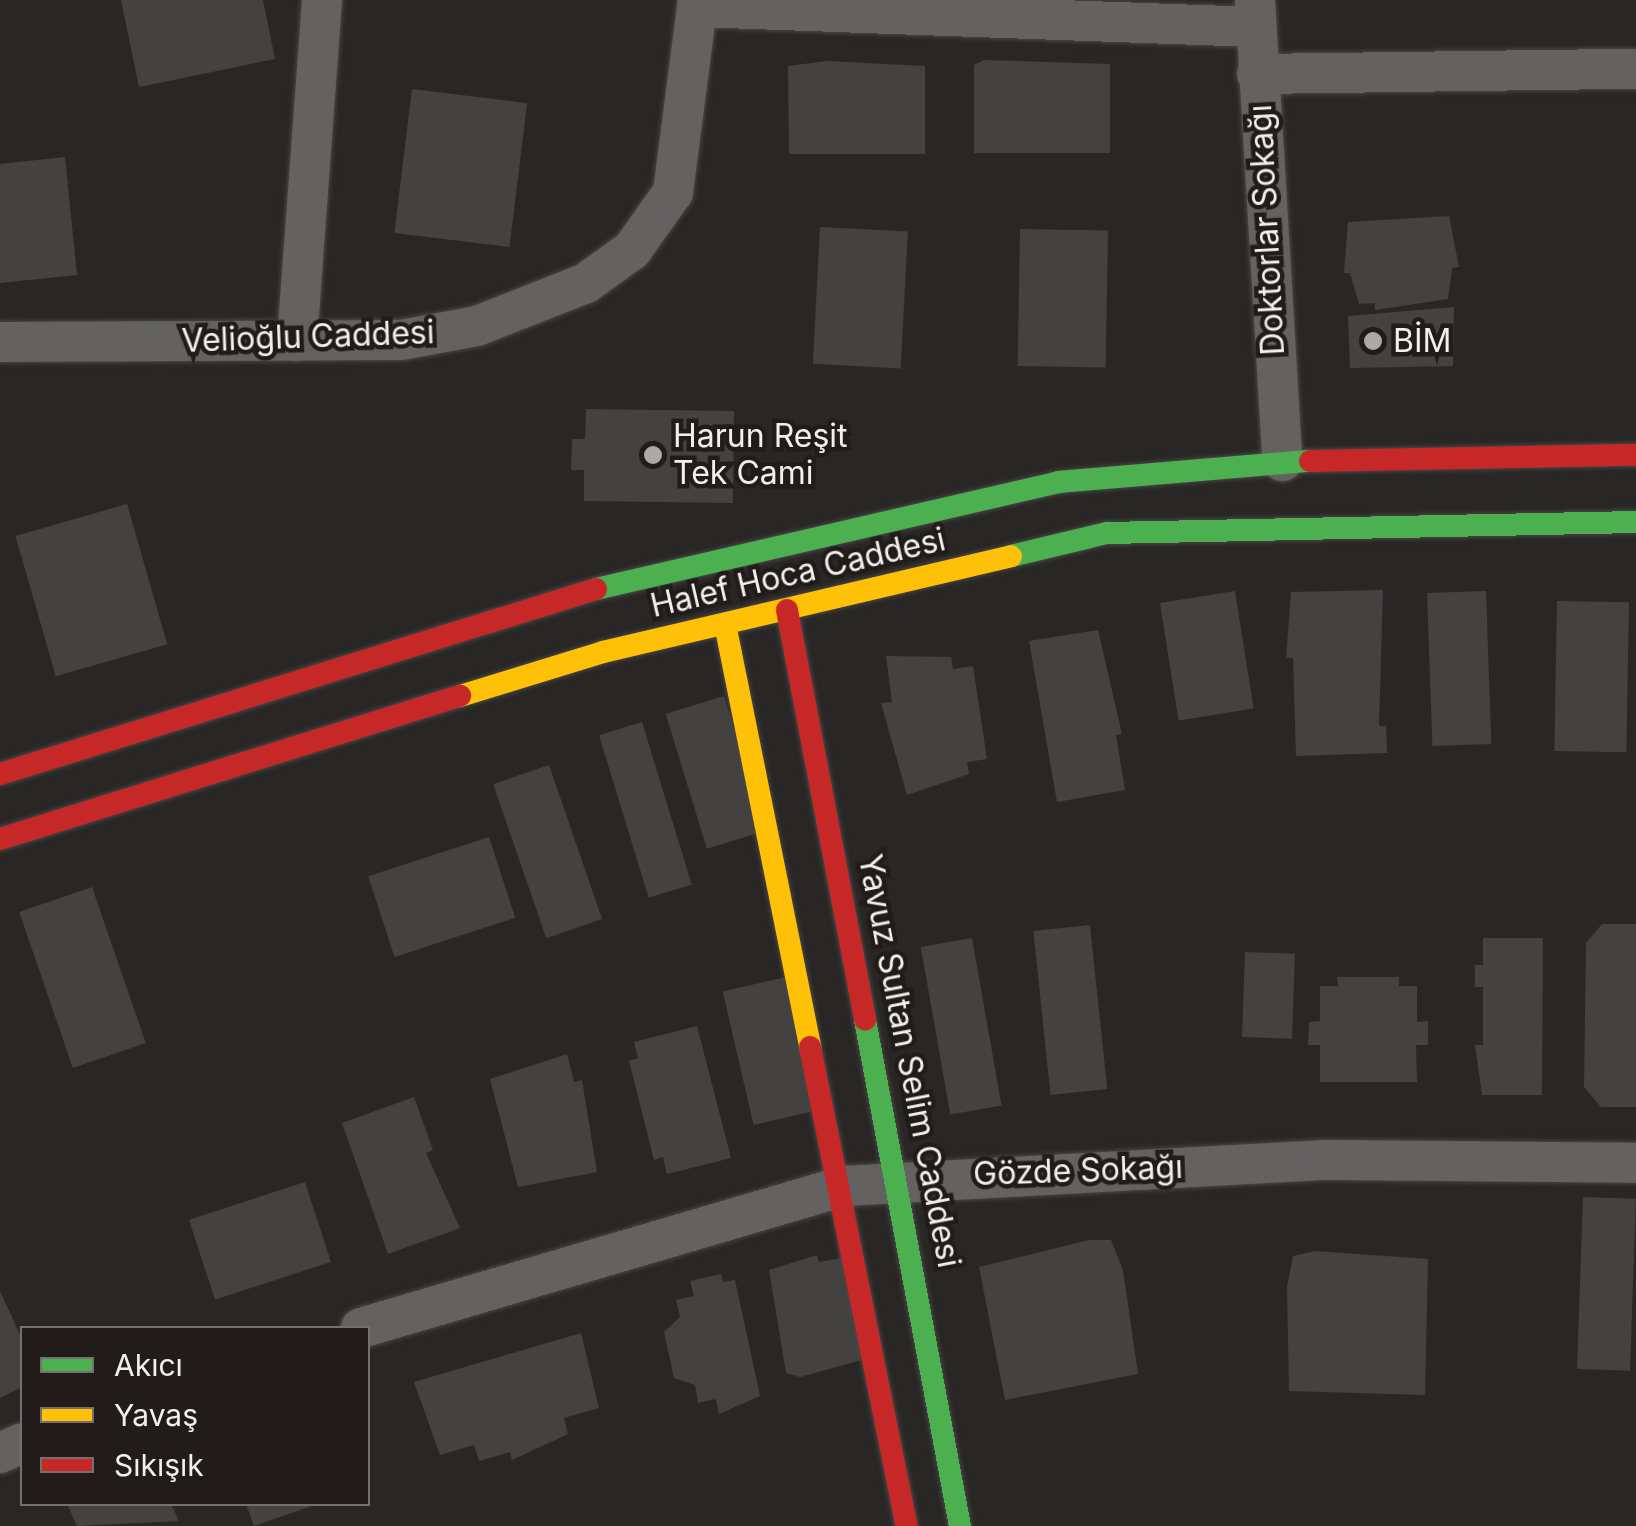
<!DOCTYPE html>
<meta charset="utf-8">
<style>
body{margin:0}
#map{position:relative;width:1636px;height:1526px;overflow:hidden;background:#292725;font-family:Inter,sans-serif}
div>[style]{position:absolute}
.building>*{inset:0;background:#444241;transform-origin:0 0}
.roads{filter:drop-shadow(0 0 2px #474543) drop-shadow(0 0 2px #474543)}
.street>*{height:40px;margin:-20px;padding:0 20px;transform-origin:20px;border-radius:20px;background:#646261}
.fast>*{height:22px;margin:-11px;padding:0 11px;transform-origin:11px;border-radius:11px;background:#4caf50}
.slow>*{height:22px;margin:-11px;padding:0 11px;transform-origin:11px;border-radius:11px;background:#ffc107}
.jam>*{height:22px;margin:-11px;padding:0 11px;transform-origin:11px;border-radius:11px;background:#c62828}
.dots>*{width:28px;height:28px;translate:-50% -50%;box-sizing:border-box;border:5px solid #211c19;border-radius:50%}
span{translate:-50% -50%;white-space:nowrap;text-align:center;line-height:1.15;-webkit-text-stroke:9px #211c19;paint-order:stroke}
.street-label{font-size:32px;color:#f3efed}
.poi-label{font-size:32px;color:#f3efed}
.left{translate:0 -50%;text-align:left}
.legend{position:absolute;left:20px;top:1326px;width:350px;height:180px;box-sizing:border-box;background:#211c19;border:2px solid #75706e;margin:0;padding:12px 18px;list-style:none;font-size:30px;color:#f3efed}
.legend li{display:flex;align-items:center;gap:20px;height:50px}
.legend b{width:50px;border:2px solid #75706e}
</style>
<div id="map">
<div class="building">
<i style="clip-path:polygon(121px 0,263px 0,275px 59px,139px 87px)"></i>
<i style="clip-path:polygon(984px 60px,1110px 64px,1110px 153px,974px 153px,974px 65px)"></i>
<i style="clip-path:polygon(827px 61px,925px 66px,925px 154px,789px 154px,788px 66px)"></i>
<i style="left:412px;top:89px;width:116px;height:145px;rotate:7deg"></i>
<i style="clip-path:polygon(65px 157px,77px 275px,0 283px,0 164px)"></i>
<i style="clip-path:polygon(1449px 216px,1459px 267px,1452px 268px,1448px 299px,1375px 310px,1375px 303px,1359px 304px,1350px 273px,1344px 273px,1348px 222px)"></i>
<i style="left:820px;top:227px;width:88px;height:137px;rotate:3deg"></i>
<i style="left:1020px;top:229px;width:88px;height:137px;rotate:1deg"></i>
<i style="clip-path:polygon(1454px 307px,1453px 366px,1350px 368px,1348px 316px)"></i>
<i style="clip-path:polygon(586px 409px,734px 411px,733px 503px,584px 501px,584px 470px,571px 470px,572px 439px,585px 439px)"></i>
<i style="left:127px;top:504px;width:146px;height:116px;rotate:74deg"></i>
<i style="clip-path:polygon(1383px 590px,1379px 726px,1386px 726px,1387px 753px,1296px 756px,1293px 658px,1286px 658px,1291px 592px)"></i>
<i style="left:1235px;top:591px;width:119px;height:76px;rotate:81deg"></i>
<i style="left:1486px;top:591px;width:153px;height:59px;rotate:88deg"></i>
<i style="left:1557px;top:601px;width:72px;height:150px;rotate:1deg"></i>
<i style="clip-path:polygon(1098px 630px,1122px 734px,1116px 735px,1125px 790px,1057px 802px,1029px 641px)"></i>
<i style="clip-path:polygon(886px 656px,951px 657px,953px 669px,973px 666px,987px 759px,967px 762px,969px 774px,907px 795px,881px 703px,892px 702px)"></i>
<i style="left:724px;top:696px;width:141px;height:61px;rotate:73deg"></i>
<i style="left:642px;top:722px;width:170px;height:45px;rotate:73deg"></i>
<i style="left:549px;top:765px;width:163px;height:59px;rotate:71deg"></i>
<i style="left:489px;top:837px;width:85px;height:127px;rotate:72deg"></i>
<i style="left:92px;top:887px;width:165px;height:77px;rotate:71deg"></i>
<i style="clip-path:polygon(1602px 924px,1636px 924px,1636px 1107px,1601px 1107px,1584px 1087px,1586px 943px)"></i>
<i style="left:1090px;top:925px;width:165px;height:57px;rotate:84deg"></i>
<i style="left:972px;top:938px;width:170px;height:52px;rotate:80deg"></i>
<i style="clip-path:polygon(1483px 938px,1543px 938px,1542px 1095px,1482px 1095px,1475px 1045px,1483px 1045px,1483px 987px,1475px 987px,1475px 965px,1483px 965px)"></i>
<i style="left:1245px;top:952px;width:50px;height:85px;rotate:2deg"></i>
<i style="left:790px;top:976px;width:137px;height:69px;rotate:77deg"></i>
<i style="clip-path:polygon(1337px 977px,1399px 977px,1399px 986px,1417px 986px,1417px 1022px,1428px 1021px,1428px 1045px,1416px 1045px,1417px 1082px,1320px 1082px,1320px 1045px,1308px 1045px,1309px 1022px,1320px 1021px,1320px 986px,1338px 986px)"></i>
<i style="clip-path:polygon(697px 1026px,731px 1158px,667px 1174px,663px 1157px,654px 1160px,629px 1061px,638px 1058px,634px 1042px)"></i>
<i style="clip-path:polygon(567px 1054px,574px 1082px,582px 1080px,597px 1172px,518px 1187px,490px 1079px)"></i>
<i style="clip-path:polygon(414px 1097px,433px 1150px,426px 1153px,460px 1228px,388px 1254px,342px 1123px)"></i>
<i style="left:305px;top:1182px;width:84px;height:122px;rotate:72deg"></i>
<i style="left:1583px;top:1197px;width:53px;height:172px;rotate:2deg"></i>
<i style="clip-path:polygon(1089px 1240px,1111px 1240px,1123px 1270px,1138px 1374px,1005px 1400px,979px 1267px)"></i>
<i style="clip-path:polygon(1315px 1251px,1428px 1259px,1425px 1395px,1289px 1391px,1287px 1287px,1293px 1256px)"></i>
<i style="clip-path:polygon(817px 1255px,819px 1262px,847px 1257px,865px 1359px,800px 1377px,786px 1373px,769px 1270px)"></i>
<i style="clip-path:polygon(721px 1274px,723px 1282px,735px 1280px,760px 1396px,719px 1414px,716px 1399px,698px 1403px,695px 1385px,674px 1378px,664px 1332px,680px 1317px,676px 1300px,694px 1296px,690px 1281px)"></i>
<i style="clip-path:polygon(0 1291px,22px 1339px,22px 1387px,0 1398px)"></i>
<i style="clip-path:polygon(581px 1333px,599px 1408px,564px 1418px,568px 1434px,512px 1460px,510px 1452px,479px 1461px,474px 1445px,440px 1455px,414px 1382px)"></i>
<i style="clip-path:polygon(67px 1504px,171px 1504px,179px 1521px,77px 1526px)"></i>
<i style="clip-path:polygon(246px 1504px,318px 1504px,254px 1526px)"></i>
</div>
<div class="roads">
<div class="street">
<i style="left:1255px;top:0;width:462px;rotate:86.6deg"></i>
<i style="left:697px;top:7px;width:559px;rotate:2.05deg"></i>
<i style="left:1257px;top:74px;width:379px;rotate:-0.8deg"></i>
<i style="left:297px;top:341px;width:342px;rotate:-85.8deg"></i>
<i style="left:0;top:342px;width:401px;rotate:-0.3deg"></i>
<i style="left:401px;top:340px;width:77px;rotate:-10.4deg"></i>
<i style="left:477px;top:326px;width:117px;rotate:-21.5deg"></i>
<i style="left:586px;top:283px;width:57px;rotate:-35.7deg"></i>
<i style="left:632px;top:250px;width:71px;rotate:-54.7deg"></i>
<i style="left:673px;top:192px;width:194px;rotate:-82.6deg"></i>
<i style="left:361px;top:1328px;width:503px;rotate:-16.38deg"></i>
<i style="left:844px;top:1186px;width:479px;rotate:-3.1deg"></i>
<i style="left:1322px;top:1160px;width:314px;rotate:0.5deg"></i>
<i style="left:0;top:1453px;width:24px;rotate:-24deg"></i>
</div>
<div class="fast">
<i style="left:1011px;top:556px;width:99px;rotate:-13.5deg"></i>
<i style="left:1107px;top:533px;width:529px;rotate:-1.19deg"></i>
<i style="left:596px;top:589px;width:474px;rotate:-13deg"></i>
<i style="left:1058px;top:482px;width:253px;rotate:-4.8deg"></i>
<i style="left:865px;top:1020px;width:515px;rotate:79.37deg"></i>
</div>
<div class="slow">
<i style="left:725px;top:624px;width:431px;rotate:78.6deg"></i>
<i style="left:460px;top:696px;width:150px;rotate:-17.1deg"></i>
<i style="left:603px;top:652px;width:419px;rotate:-13.2deg"></i>
</div>
<div class="jam">
<i style="left:1310px;top:461px;width:326px;rotate:-1.1deg"></i>
<i style="left:787px;top:610px;width:417px;rotate:79.2deg"></i>
<i style="left:0;top:774px;width:624px;rotate:-17.24deg"></i>
<i style="left:0;top:839px;width:482px;rotate:-17.3deg"></i>
<i style="left:810px;top:1047px;width:489px;rotate:78.6deg"></i>
</div>
</div>
<div class="dots">
<i style="left:1373px;top:341px;background:#aca9a7"></i>
<i style="left:653px;top:455px;background:#aca9a7"></i>
</div>
<div class="street-label">
<span style="left:1267px;top:230px;rotate:-93deg">Doktorlar Sokağı</span>
<span style="left:308px;top:337px;rotate:-2deg">Velioğlu Caddesi</span>
<span style="left:798px;top:573px;rotate:-13deg">Halef Hoca Caddesi</span>
<span style="left:909px;top:1061px;rotate:79deg">Yavuz Sultan Selim Caddesi</span>
<span style="left:1078px;top:1171px;rotate:-2deg">Gözde Sokağı</span>
</div>
<div class="poi-label">
<span class="left" style="left:1393px;top:341px">BİM</span>
<span class="left" style="left:673px;top:455px">Harun Reşit<br>Tek Cami</span>
</div>
<ul class="legend">
<li><b style="height:12px;background:#4caf50"></b>Akıcı</li>
<li><b style="height:12px;background:#ffc107"></b>Yavaş</li>
<li><b style="height:12px;background:#c62828"></b>Sıkışık</li>
</ul>
</div>
